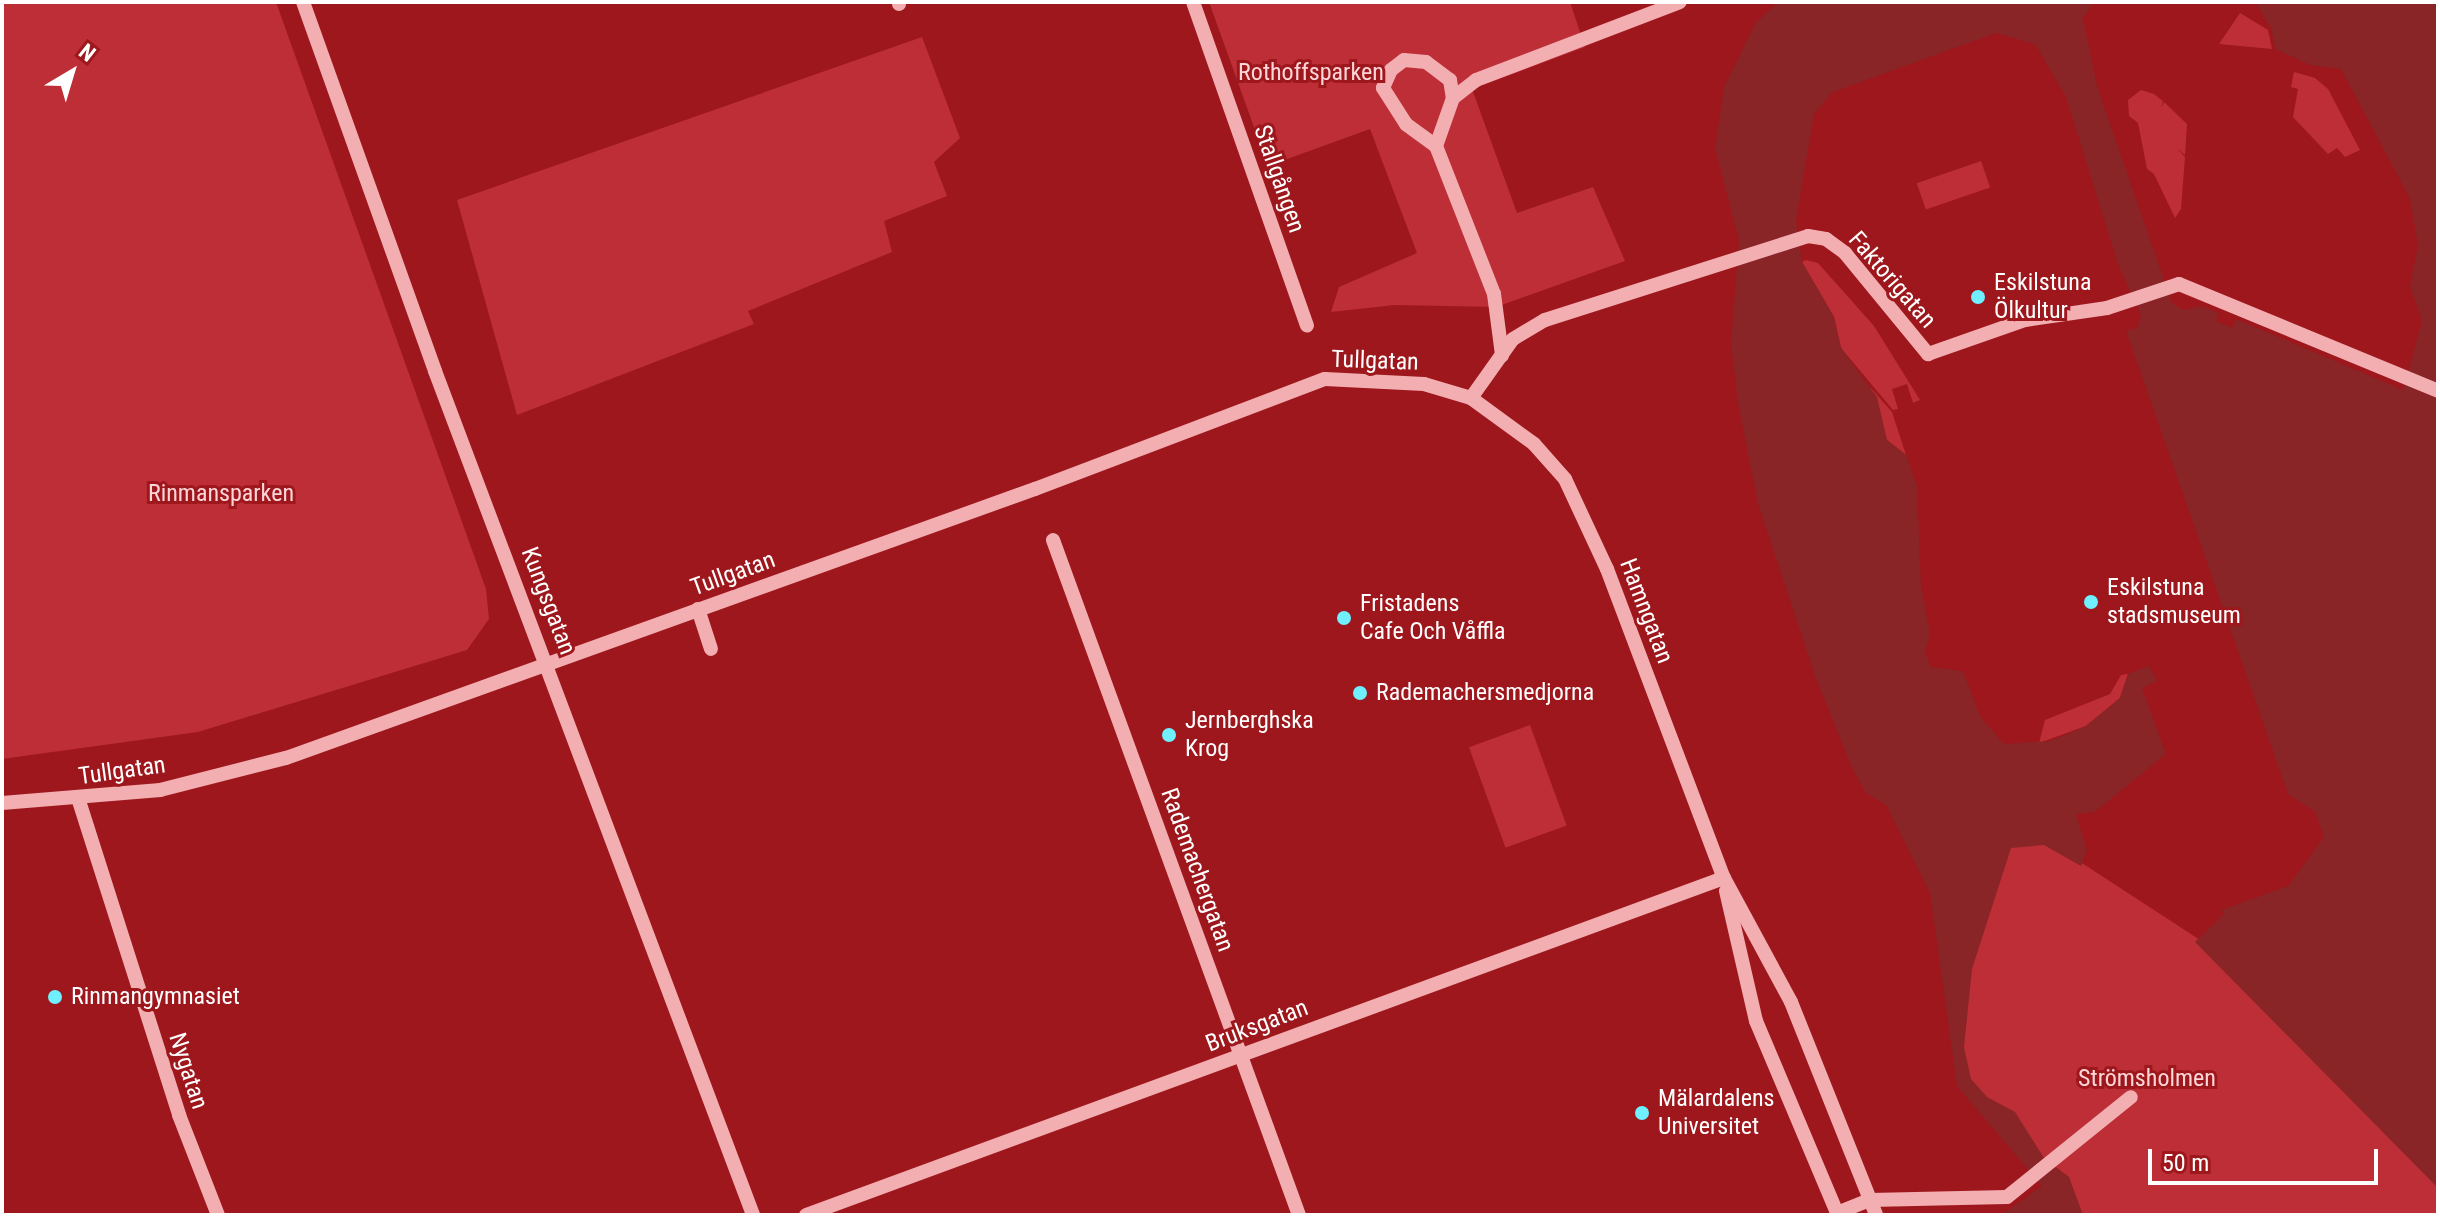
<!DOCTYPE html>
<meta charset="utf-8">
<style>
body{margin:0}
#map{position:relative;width:2440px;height:1217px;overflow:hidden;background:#9d171c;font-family:"Roboto Condensed",sans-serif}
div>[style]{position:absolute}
.green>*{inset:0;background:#bd2e36;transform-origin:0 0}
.water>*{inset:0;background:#892427}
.minor>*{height:14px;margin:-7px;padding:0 7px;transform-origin:7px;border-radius:7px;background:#f3aeb2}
.dots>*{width:22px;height:22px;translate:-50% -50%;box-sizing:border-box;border:4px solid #9d171c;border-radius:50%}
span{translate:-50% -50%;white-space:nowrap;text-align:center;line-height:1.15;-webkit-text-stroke:6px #9d171c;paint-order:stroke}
.park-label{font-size:24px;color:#fdd6d9}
.street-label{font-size:24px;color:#fff}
.poi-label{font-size:24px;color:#fff}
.left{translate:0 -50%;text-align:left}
.frame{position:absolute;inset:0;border:4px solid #fff;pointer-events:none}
.north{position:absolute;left:32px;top:32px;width:80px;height:80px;-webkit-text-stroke:6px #9d171c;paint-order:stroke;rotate:38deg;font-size:22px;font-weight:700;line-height:32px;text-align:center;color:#fff}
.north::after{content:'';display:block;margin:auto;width:28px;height:36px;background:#fff;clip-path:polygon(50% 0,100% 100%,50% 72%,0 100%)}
.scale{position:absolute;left:2148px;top:1149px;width:230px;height:36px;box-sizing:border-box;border:4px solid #fff;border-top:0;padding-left:10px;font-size:24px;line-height:28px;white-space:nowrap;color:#fff;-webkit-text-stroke:6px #9d171c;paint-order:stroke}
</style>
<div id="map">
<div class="green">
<i style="clip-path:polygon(2px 2px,276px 2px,486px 589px,489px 619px,467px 650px,198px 732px,2px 759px)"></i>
<i style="clip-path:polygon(1209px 2px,1570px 2px,1585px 47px,1472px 89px,1517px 213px,1593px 187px,1625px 261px,1496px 307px,1395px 305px,1331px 312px,1339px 287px,1417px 253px,1370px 129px,1268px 166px)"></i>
<i style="clip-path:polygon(2240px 13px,2268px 30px,2272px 49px,2219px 44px)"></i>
<i style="clip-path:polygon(922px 37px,960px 138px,934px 162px,947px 196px,884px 221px,892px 252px,748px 311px,754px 324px,517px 415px,457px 200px)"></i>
<i style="clip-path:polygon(2294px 72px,2315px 78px,2328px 89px,2360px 150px,2345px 157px,2337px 148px,2328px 154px,2293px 117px,2298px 89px,2291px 87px)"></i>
<i style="clip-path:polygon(2141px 90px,2154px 94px,2163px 101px,2161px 108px,2164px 102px,2187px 124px,2185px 155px,2177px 148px,2185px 157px,2181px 209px,2175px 218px,2154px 174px,2147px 169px,2138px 123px,2129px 116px,2128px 100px)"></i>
<i style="left:1981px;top:161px;width:28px;height:68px;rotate:71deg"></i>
<i style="clip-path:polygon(1806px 260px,1818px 263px,1874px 326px,1920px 400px,1913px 403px,1907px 384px,1892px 389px,1898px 409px,1893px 410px,1841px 348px,1834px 317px,1802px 262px)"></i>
<i style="clip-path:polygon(1870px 387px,1892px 412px,1906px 455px,1887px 440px)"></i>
<i style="clip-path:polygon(2128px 674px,2120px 698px,2086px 726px,2039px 743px,2045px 720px,2110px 694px,2121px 675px)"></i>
<i style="left:1530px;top:725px;width:107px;height:65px;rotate:70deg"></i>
<i style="clip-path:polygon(2017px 836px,2062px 850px,2197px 938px,2438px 1176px,2438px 1215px,2070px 1215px,1962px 1079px,1956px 998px,1986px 892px)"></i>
</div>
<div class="water">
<i style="clip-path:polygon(1778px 2px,2094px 2px,2083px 18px,2097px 86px,2172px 303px,2184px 310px,2201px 306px,2219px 313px,2216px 321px,2232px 328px,2236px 319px,2403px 390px,2422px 321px,2410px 286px,2418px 245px,2410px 199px,2341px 69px,2310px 65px,2275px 49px,2271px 28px,2255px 2px,2438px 2px,2438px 1188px,2195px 942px,2224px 914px,2221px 910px,2288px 886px,2324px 837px,2315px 812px,2288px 794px,2126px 331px,2137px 328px,2141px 315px,2118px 264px,2066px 97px,2035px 44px,1996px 33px,1833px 92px,1814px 114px,1796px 220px,1802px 262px,1834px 317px,1841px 348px,1877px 397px,1887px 440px,1906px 455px,1917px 486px,1921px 585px,1930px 633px,1925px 652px,1931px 667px,1963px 671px,1980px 716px,2004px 744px,2050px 741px,2086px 726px,2120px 698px,2128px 674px,2149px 666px,2157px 681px,2142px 688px,2166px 754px,2095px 812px,2076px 814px,2087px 850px,2081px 866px,2044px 845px,2011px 848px,1972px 969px,1964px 1047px,1971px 1079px,1987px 1097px,2015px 1112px,2044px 1158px,2069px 1177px,2083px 1215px,2001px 1215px,2042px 1186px,1957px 1086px,1930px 893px,1886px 805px,1866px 793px,1852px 768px,1815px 676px,1758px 504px,1738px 403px,1731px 344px,1739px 240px,1715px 148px,1724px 87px,1756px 22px)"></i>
</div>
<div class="minor">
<i style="left:303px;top:2px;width:392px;rotate:70.3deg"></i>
<i style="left:435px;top:371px;width:902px;rotate:69.35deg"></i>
<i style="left:899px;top:2px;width:2px;rotate:90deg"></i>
<i style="left:1193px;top:2px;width:343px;rotate:70.6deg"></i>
<i style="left:1453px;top:98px;width:29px;rotate:-38deg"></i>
<i style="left:1476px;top:80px;width:218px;rotate:-20.9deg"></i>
<i style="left:1436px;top:146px;width:37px;rotate:-144deg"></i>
<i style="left:1406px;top:124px;width:43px;rotate:-122.6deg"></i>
<i style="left:1383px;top:88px;width:20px;rotate:-66deg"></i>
<i style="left:1391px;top:70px;width:16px;rotate:-38deg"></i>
<i style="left:1404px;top:60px;width:22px;rotate:5deg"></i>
<i style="left:1426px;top:62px;width:30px;rotate:37deg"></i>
<i style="left:1450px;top:80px;width:18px;rotate:81deg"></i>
<i style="left:1453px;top:98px;width:51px;rotate:109.5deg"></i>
<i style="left:1436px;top:146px;width:159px;rotate:68.6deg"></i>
<i style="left:1494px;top:294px;width:62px;rotate:82.5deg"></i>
<i style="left:1471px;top:398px;width:72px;rotate:-54.6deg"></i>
<i style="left:1513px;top:339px;width:37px;rotate:-31deg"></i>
<i style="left:1545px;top:320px;width:276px;rotate:-17.7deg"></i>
<i style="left:1808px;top:236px;width:18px;rotate:9deg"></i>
<i style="left:1826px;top:239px;width:24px;rotate:36deg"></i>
<i style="left:1845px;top:253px;width:131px;rotate:50.6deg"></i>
<i style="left:1928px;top:354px;width:103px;rotate:-19.3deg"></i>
<i style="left:2025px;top:320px;width:83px;rotate:-8.3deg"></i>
<i style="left:2107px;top:308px;width:76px;rotate:-18.4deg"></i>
<i style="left:2179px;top:284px;width:280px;rotate:22.4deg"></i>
<i style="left:1053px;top:540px;width:718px;rotate:69.98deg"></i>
<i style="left:698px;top:609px;width:42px;rotate:72deg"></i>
<i style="left:79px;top:801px;width:330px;rotate:72.3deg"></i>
<i style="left:179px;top:1115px;width:107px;rotate:68.7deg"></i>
<i style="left:2px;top:803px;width:159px;rotate:-4.7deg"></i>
<i style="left:160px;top:790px;width:130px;rotate:-14.3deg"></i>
<i style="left:286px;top:758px;width:796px;rotate:-19.76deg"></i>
<i style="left:1035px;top:489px;width:310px;rotate:-20.8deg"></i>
<i style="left:1325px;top:379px;width:99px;rotate:2.9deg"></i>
<i style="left:1424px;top:384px;width:49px;rotate:16.6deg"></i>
<i style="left:1471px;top:398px;width:78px;rotate:36.1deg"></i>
<i style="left:1534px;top:444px;width:47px;rotate:48.5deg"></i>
<i style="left:1565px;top:479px;width:99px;rotate:65deg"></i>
<i style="left:1607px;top:569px;width:330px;rotate:69.3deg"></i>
<i style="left:1724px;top:878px;width:141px;rotate:61.6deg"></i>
<i style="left:1791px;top:1002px;width:229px;rotate:68.2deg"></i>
<i style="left:1726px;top:891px;width:133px;rotate:77deg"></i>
<i style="left:1756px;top:1021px;width:211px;rotate:67.1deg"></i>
<i style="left:1837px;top:1213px;width:35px;rotate:-22deg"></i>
<i style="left:1870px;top:1200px;width:137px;rotate:-1.3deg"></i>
<i style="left:2007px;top:1197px;width:159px;rotate:-38.9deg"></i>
<i style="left:806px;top:1215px;width:978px;rotate:-20.16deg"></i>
</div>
<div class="dots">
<i style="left:1978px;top:297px;background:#70f0ff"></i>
<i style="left:2091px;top:602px;background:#70f0ff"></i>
<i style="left:1344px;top:618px;background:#70f0ff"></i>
<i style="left:1360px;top:693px;background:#70f0ff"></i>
<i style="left:1169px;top:735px;background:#70f0ff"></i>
<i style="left:55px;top:997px;background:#70f0ff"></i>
<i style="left:1642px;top:1113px;background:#70f0ff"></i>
</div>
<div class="park-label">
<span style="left:1311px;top:73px">Rothoffsparken</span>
<span style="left:221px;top:494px">Rinmansparken</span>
<span style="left:2147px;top:1079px">Strömsholmen</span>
</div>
<div class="street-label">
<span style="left:1279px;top:179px;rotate:71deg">Stallgången</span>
<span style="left:1892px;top:280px;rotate:49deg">Faktorigatan</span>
<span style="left:1375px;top:361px;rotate:2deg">Tullgatan</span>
<span style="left:733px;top:574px;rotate:-20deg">Tullgatan</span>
<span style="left:548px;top:601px;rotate:69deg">Kungsgatan</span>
<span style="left:1646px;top:611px;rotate:69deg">Hamngatan</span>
<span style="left:122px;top:771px;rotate:-8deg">Tullgatan</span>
<span style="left:1197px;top:870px;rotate:70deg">Rademachergatan</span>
<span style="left:1257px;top:1026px;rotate:-21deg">Bruksgatan</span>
<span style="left:188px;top:1071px;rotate:72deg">Nygatan</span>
</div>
<div class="poi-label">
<span class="left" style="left:1994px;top:297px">Eskilstuna<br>Ölkultur</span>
<span class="left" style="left:2107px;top:602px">Eskilstuna<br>stadsmuseum</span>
<span class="left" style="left:1360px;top:618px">Fristadens<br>Cafe Och Våffla</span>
<span class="left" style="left:1376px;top:693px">Rademachersmedjorna</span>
<span class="left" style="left:1185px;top:735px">Jernberghska<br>Krog</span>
<span class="left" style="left:71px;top:997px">Rinmangymnasiet</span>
<span class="left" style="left:1658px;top:1113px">Mälardalens<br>Universitet</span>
</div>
<div class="frame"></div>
<div class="north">N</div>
<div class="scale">50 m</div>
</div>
